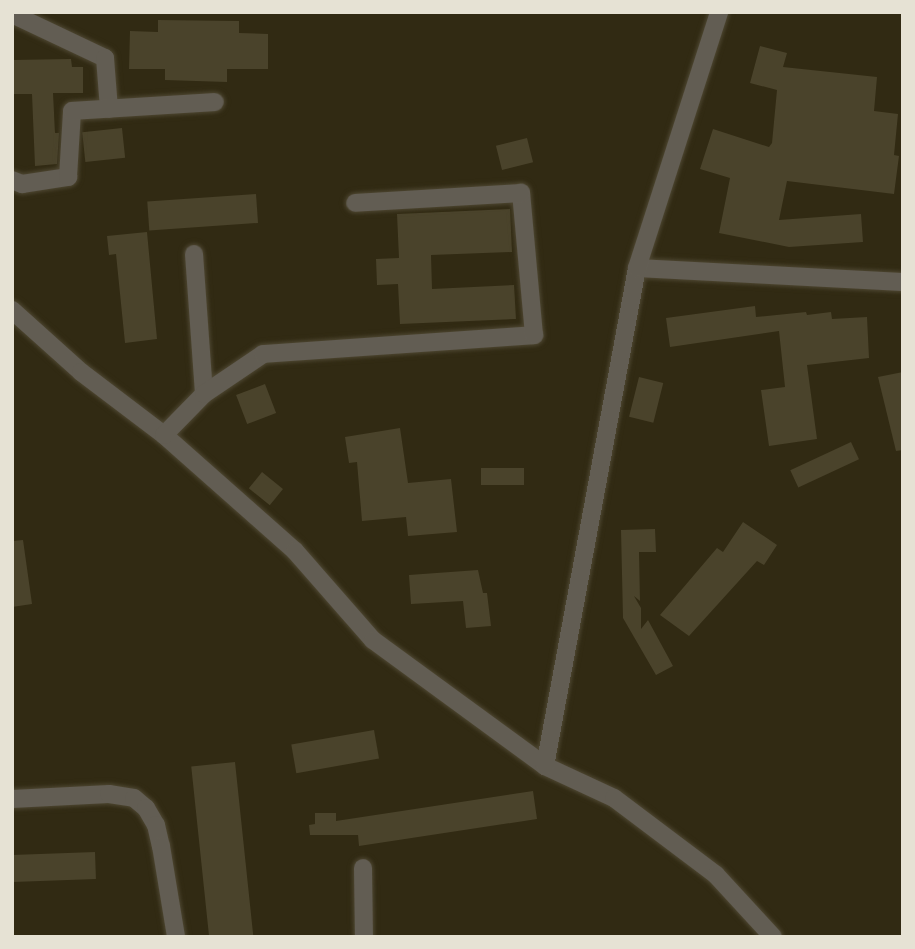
<!DOCTYPE html>
<style>
body{margin:0}
#map{position:relative;width:915px;height:949px;overflow:hidden;background:#312a13;font-family:Cabin,sans-serif}
div>[style]{position:absolute}
.building>*{inset:0;background:#4a432b;transform-origin:0 0}
.roads{filter:drop-shadow(0 0 2px #4e4732) drop-shadow(0 0 2px #4e4732)}
.minor>*{height:18px;margin:-9px;padding:0 9px;transform-origin:9px;border-radius:9px;background:#625d53}
span{translate:-50% -50%;white-space:nowrap;text-align:center;line-height:1.15;-webkit-text-stroke:5px #272009;paint-order:stroke}
.frame{position:absolute;inset:0;border:14px solid #e6e2d4;pointer-events:none}
</style>
<div id="map">
<div class="building">
<i style="clip-path:polygon(158px 20px,239px 21px,239px 33px,268px 34px,268px 69px,227px 69px,227px 82px,165px 80px,165px 69px,129px 69px,130px 31px,158px 32px)"></i>
<i style="clip-path:polygon(760px 46px,787px 53px,783px 67px,877px 77px,874px 111px,898px 114px,894px 155px,899px 156px,894px 194px,787px 181px,779px 220px,861px 214px,863px 242px,789px 247px,719px 233px,730px 178px,700px 169px,713px 129px,769px 147px,772px 143px,777px 90px,750px 83px)"></i>
<i style="clip-path:polygon(71px 59px,72px 67px,83px 67px,83px 93px,53px 93px,55px 133px,59px 133px,57px 164px,35px 166px,32px 94px,12px 94px,12px 60px)"></i>
<i style="left:122px;top:128px;width:30px;height:40px;rotate:84deg"></i>
<i style="left:527px;top:138px;width:25px;height:32px;rotate:76deg"></i>
<i style="left:256px;top:194px;width:29px;height:109px;rotate:86deg"></i>
<i style="clip-path:polygon(510px 209px,512px 252px,431px 255px,432px 289px,514px 285px,516px 319px,400px 324px,398px 284px,377px 285px,376px 259px,399px 258px,397px 214px)"></i>
<i style="clip-path:polygon(147px 232px,157px 339px,125px 343px,116px 254px,109px 255px,107px 236px)"></i>
<i style="clip-path:polygon(755px 306px,756px 317px,806px 312px,807px 315px,831px 312px,832px 319px,867px 317px,869px 358px,807px 365px,817px 439px,769px 446px,761px 390px,785px 387px,779px 331px,670px 347px,666px 318px)"></i>
<i style="clip-path:polygon(903px 372px,903px 450px,896px 451px,878px 377px)"></i>
<i style="left:639px;top:377px;width:25px;height:41px;rotate:14deg"></i>
<i style="left:265px;top:384px;width:31px;height:31px;rotate:69deg"></i>
<i style="clip-path:polygon(400px 428px,408px 483px,451px 479px,457px 532px,408px 536px,406px 517px,362px 521px,357px 462px,349px 463px,345px 437px)"></i>
<i style="left:851px;top:442px;width:19px;height:67px;rotate:65deg"></i>
<i style="left:524px;top:468px;width:17px;height:43px;rotate:90deg"></i>
<i style="left:262px;top:472px;width:27px;height:21px;rotate:39deg"></i>
<i style="clip-path:polygon(743px 522px,777px 545px,764px 565px,757px 561px,689px 636px,660px 615px,717px 548px,723px 552px)"></i>
<i style="clip-path:polygon(655px 529px,656px 552px,639px 552px,640px 601px,634px 596px,641px 608px,641px 629px,648px 620px,673px 666px,656px 675px,623px 618px,621px 530px)"></i>
<i style="clip-path:polygon(23px 540px,32px 604px,12px 607px,12px 541px)"></i>
<i style="clip-path:polygon(478px 570px,483px 593px,487px 593px,491px 626px,466px 628px,463px 601px,411px 604px,409px 575px)"></i>
<i style="left:374px;top:730px;width:29px;height:84px;rotate:80deg"></i>
<i style="left:235px;top:762px;width:176px;height:44px;rotate:84deg"></i>
<i style="clip-path:polygon(533px 791px,537px 819px,359px 846px,358px 835px,310px 835px,309px 825px,315px 824px,315px 813px,336px 813px,336px 821px)"></i>
<i style="left:95px;top:852px;width:27px;height:83px;rotate:88deg"></i>
</div>
<div class="roads">
<div class="minor">
<i style="left:12px;top:14px;width:103px;rotate:25.3deg"></i>
<i style="left:105px;top:58px;width:51px;rotate:85.5deg"></i>
<i style="left:12px;top:180px;width:11px;rotate:22deg"></i>
<i style="left:22px;top:184px;width:47px;rotate:-8.7deg"></i>
<i style="left:68px;top:177px;width:66px;rotate:-86.5deg"></i>
<i style="left:72px;top:111px;width:143px;rotate:-3.6deg"></i>
<i style="left:194px;top:254px;width:140px;rotate:85.9deg"></i>
<i style="left:637px;top:268px;width:266px;rotate:3deg"></i>
<i style="left:12px;top:310px;width:93px;rotate:41.9deg"></i>
<i style="left:81px;top:372px;width:104px;rotate:37.2deg"></i>
<i style="left:164px;top:435px;width:175px;rotate:41.5deg"></i>
<i style="left:295px;top:551px;width:118px;rotate:48.8deg"></i>
<i style="left:373px;top:640px;width:213px;rotate:36.2deg"></i>
<i style="left:545px;top:766px;width:76px;rotate:24.9deg"></i>
<i style="left:614px;top:798px;width:128px;rotate:37deg"></i>
<i style="left:716px;top:875px;width:84px;rotate:47.4deg"></i>
<i style="left:164px;top:435px;width:57px;rotate:-45.7deg"></i>
<i style="left:204px;top:394px;width:71px;rotate:-34.1deg"></i>
<i style="left:263px;top:354px;width:272px;rotate:-4deg"></i>
<i style="left:534px;top:335px;width:143px;rotate:-95.2deg"></i>
<i style="left:521px;top:193px;width:166px;rotate:176.6deg"></i>
<i style="left:545px;top:766px;width:506px;rotate:-79.53deg"></i>
<i style="left:637px;top:268px;width:269px;rotate:-72.2deg"></i>
<i style="left:12px;top:799px;width:97px;rotate:-3deg"></i>
<i style="left:109px;top:794px;width:25px;rotate:9deg"></i>
<i style="left:134px;top:798px;width:16px;rotate:40deg"></i>
<i style="left:146px;top:808px;width:20px;rotate:60deg"></i>
<i style="left:156px;top:825px;width:22px;rotate:77deg"></i>
<i style="left:161px;top:846px;width:92px;rotate:80.6deg"></i>
<i style="left:363px;top:868px;width:69px;rotate:89.2deg"></i>
</div>
</div>
<div class="frame"></div>
</div>
